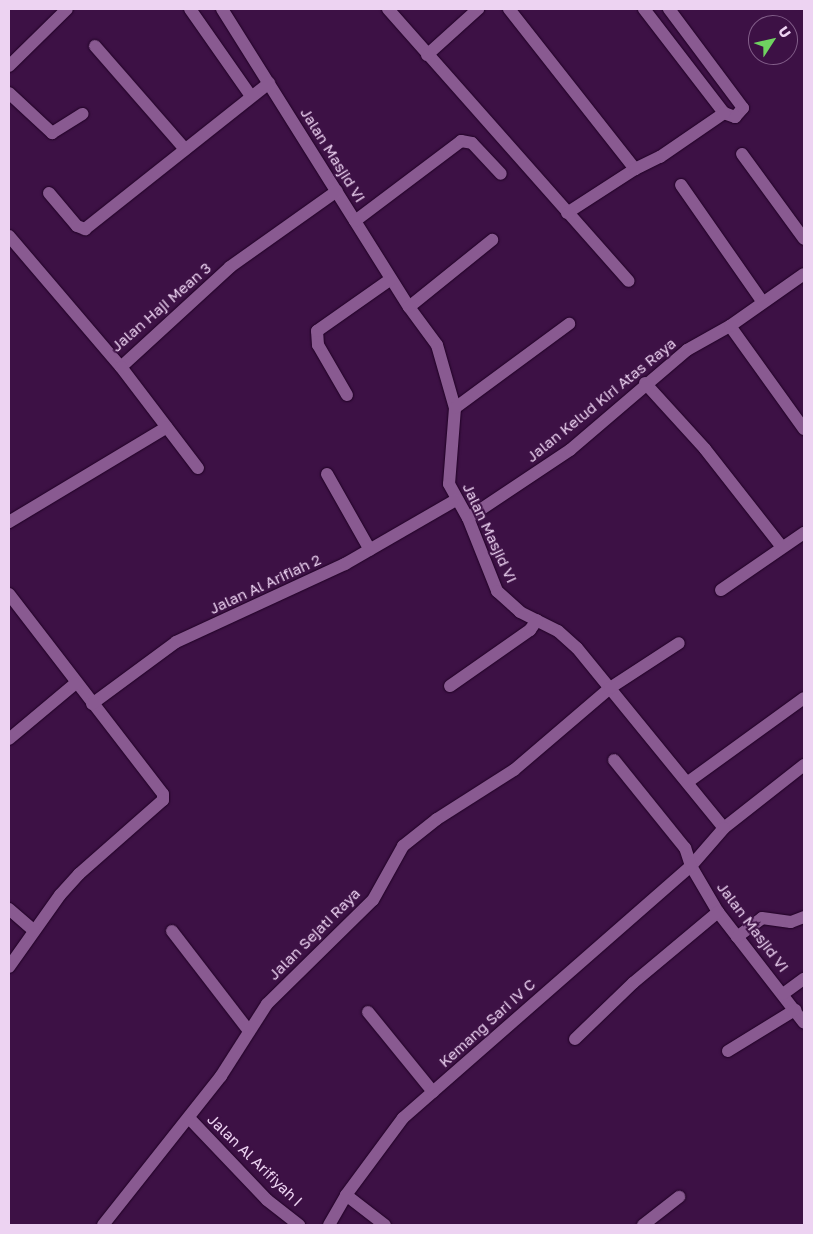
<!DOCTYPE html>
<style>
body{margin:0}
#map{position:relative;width:813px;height:1234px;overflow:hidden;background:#3d1145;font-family:"Golos Text",sans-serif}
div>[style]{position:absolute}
.roads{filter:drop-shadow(0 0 1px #200125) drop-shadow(0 0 1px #200125)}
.minor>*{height:12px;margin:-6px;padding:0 6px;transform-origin:6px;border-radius:6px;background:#895a91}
span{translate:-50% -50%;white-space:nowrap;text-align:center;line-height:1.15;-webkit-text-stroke:4px #3d1145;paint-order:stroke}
.street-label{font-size:15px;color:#edd3f2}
.frame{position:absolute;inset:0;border:10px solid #edd3f2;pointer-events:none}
.north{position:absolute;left:748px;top:15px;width:50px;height:50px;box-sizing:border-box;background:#3d1145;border:1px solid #835f8a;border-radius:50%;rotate:55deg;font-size:14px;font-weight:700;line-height:20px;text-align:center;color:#edd3f2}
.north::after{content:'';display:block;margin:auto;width:18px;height:22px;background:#6fd360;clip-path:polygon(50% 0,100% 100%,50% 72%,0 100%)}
</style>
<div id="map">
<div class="roads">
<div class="minor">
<i style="left:190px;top:9px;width:106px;rotate:55deg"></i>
<i style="left:222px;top:9px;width:352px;rotate:57.9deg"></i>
<i style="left:409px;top:307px;width:47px;rotate:53.6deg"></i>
<i style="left:437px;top:345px;width:66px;rotate:74.1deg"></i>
<i style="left:455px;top:408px;width:76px;rotate:94.5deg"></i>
<i style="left:449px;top:484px;width:39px;rotate:61deg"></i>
<i style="left:468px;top:518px;width:79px;rotate:68.3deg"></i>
<i style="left:497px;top:591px;width:31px;rotate:42deg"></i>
<i style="left:520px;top:612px;width:42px;rotate:26.6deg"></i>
<i style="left:558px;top:631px;width:25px;rotate:42deg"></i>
<i style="left:577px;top:648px;width:232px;rotate:50.8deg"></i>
<i style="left:388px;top:9px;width:363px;rotate:48.5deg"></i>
<i style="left:509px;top:9px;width:204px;rotate:51.8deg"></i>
<i style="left:644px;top:9px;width:131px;rotate:52.4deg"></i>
<i style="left:724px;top:113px;width:12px;rotate:20deg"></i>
<i style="left:735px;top:117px;width:12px;rotate:-48deg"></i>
<i style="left:743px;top:108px;width:124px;rotate:-126.8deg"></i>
<i style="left:95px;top:46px;width:137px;rotate:48.9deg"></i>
<i style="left:427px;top:55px;width:69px;rotate:-42deg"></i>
<i style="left:9px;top:66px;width:81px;rotate:-44.5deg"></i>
<i style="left:9px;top:93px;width:59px;rotate:42.9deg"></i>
<i style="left:52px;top:133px;width:36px;rotate:-32deg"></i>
<i style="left:742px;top:154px;width:105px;rotate:53.9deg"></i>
<i style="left:681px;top:185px;width:141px;rotate:55.1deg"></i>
<i style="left:49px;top:193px;width:43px;rotate:49.7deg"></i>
<i style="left:77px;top:226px;width:9px;rotate:21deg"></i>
<i style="left:85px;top:229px;width:235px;rotate:-38.4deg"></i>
<i style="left:567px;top:213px;width:81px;rotate:-32.9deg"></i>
<i style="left:635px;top:169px;width:28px;rotate:-26deg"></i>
<i style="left:660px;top:157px;width:78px;rotate:-34.5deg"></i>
<i style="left:355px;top:221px;width:133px;rotate:-37deg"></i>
<i style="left:461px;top:141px;width:11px;rotate:10deg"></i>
<i style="left:472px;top:143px;width:42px;rotate:46.9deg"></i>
<i style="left:9px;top:236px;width:172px;rotate:49.5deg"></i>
<i style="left:121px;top:367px;width:148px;rotate:-42.5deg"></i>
<i style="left:230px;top:267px;width:131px;rotate:-35.4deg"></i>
<i style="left:409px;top:307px;width:107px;rotate:-38.9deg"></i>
<i style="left:730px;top:326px;width:127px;rotate:54.3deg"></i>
<i style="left:121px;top:367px;width:127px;rotate:52.7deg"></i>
<i style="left:645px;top:383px;width:89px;rotate:47.7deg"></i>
<i style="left:705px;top:449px;width:123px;rotate:51.9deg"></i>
<i style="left:347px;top:395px;width:58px;rotate:-120.1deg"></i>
<i style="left:318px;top:345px;width:14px;rotate:-94deg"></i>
<i style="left:317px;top:331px;width:90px;rotate:-35.1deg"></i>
<i style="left:455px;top:408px;width:142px;rotate:-36.4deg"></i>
<i style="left:327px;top:474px;width:87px;rotate:60.5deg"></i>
<i style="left:468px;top:518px;width:123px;rotate:-33.7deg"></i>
<i style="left:570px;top:450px;width:154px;rotate:-40.5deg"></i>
<i style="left:687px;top:350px;width:49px;rotate:-29.2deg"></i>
<i style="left:730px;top:326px;width:90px;rotate:-35.1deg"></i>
<i style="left:9px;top:522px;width:184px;rotate:-31deg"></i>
<i style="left:721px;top:590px;width:101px;rotate:-34.5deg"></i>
<i style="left:9px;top:594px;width:252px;rotate:52.4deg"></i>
<i style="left:163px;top:794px;width:6px;rotate:90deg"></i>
<i style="left:163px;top:800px;width:112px;rotate:138.6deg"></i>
<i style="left:79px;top:874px;width:28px;rotate:132deg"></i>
<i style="left:60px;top:895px;width:88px;rotate:125.3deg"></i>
<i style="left:450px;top:686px;width:98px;rotate:-35deg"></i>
<i style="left:530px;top:630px;width:12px;rotate:-55deg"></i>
<i style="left:92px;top:704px;width:104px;rotate:-36.4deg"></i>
<i style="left:176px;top:642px;width:186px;rotate:-24.8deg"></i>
<i style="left:345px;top:564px;width:128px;rotate:-30deg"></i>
<i style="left:9px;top:739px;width:87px;rotate:-39.9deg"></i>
<i style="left:804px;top:765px;width:102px;rotate:141.8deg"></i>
<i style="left:724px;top:828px;width:50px;rotate:131deg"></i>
<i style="left:691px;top:866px;width:53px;rotate:59.6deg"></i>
<i style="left:718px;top:912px;width:140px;rotate:52.2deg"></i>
<i style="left:688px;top:782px;width:143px;rotate:-35.9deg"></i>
<i style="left:9px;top:909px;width:33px;rotate:41deg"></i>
<i style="left:172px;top:931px;width:126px;rotate:52.4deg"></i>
<i style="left:737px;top:937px;width:31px;rotate:-37deg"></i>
<i style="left:762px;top:918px;width:29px;rotate:8deg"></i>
<i style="left:791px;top:922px;width:14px;rotate:-21deg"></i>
<i style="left:783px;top:994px;width:26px;rotate:-36deg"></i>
<i style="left:368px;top:1012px;width:103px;rotate:50.9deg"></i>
<i style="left:575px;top:1039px;width:81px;rotate:-44deg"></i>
<i style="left:633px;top:983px;width:111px;rotate:-39.9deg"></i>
<i style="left:728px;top:1051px;width:79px;rotate:-31.5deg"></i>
<i style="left:189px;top:1118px;width:113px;rotate:46.4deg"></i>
<i style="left:267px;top:1200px;width:41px;rotate:38deg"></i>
<i style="left:346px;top:1195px;width:49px;rotate:37.6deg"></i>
<i style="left:103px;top:1225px;width:190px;rotate:-51.6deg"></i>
<i style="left:221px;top:1076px;width:85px;rotate:-57.4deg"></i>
<i style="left:267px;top:1004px;width:148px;rotate:-44.5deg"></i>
<i style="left:373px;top:900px;width:62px;rotate:-60.9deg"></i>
<i style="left:403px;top:846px;width:43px;rotate:-38.5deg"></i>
<i style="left:437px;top:819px;width:91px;rotate:-32.5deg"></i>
<i style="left:514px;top:770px;width:126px;rotate:-40.5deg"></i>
<i style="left:610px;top:688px;width:82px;rotate:-33.1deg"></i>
<i style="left:329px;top:1225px;width:34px;rotate:-60deg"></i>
<i style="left:346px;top:1195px;width:96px;rotate:-53.5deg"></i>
<i style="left:403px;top:1118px;width:383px;rotate:-41.2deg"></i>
<i style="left:691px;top:866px;width:19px;rotate:-108deg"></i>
<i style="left:685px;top:848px;width:113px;rotate:-128.9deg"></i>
<i style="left:643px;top:1225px;width:46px;rotate:-37.9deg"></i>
</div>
</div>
<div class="street-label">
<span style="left:333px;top:155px;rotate:58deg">Jalan Masjid VI</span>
<span style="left:161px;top:307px;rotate:-41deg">Jalan Haji Mean 3</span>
<span style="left:601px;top:400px;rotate:-39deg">Jalan Kelud Kiri Atas Raya</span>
<span style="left:490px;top:533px;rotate:65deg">Jalan Masjid VI</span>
<span style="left:265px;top:584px;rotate:-25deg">Jalan Al Arifiah 2</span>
<span style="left:753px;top:927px;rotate:53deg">Jalan Masjid VI</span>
<span style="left:314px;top:934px;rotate:-45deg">Jalan Sejati Raya</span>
<span style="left:487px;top:1023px;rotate:-42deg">Kemang Sari IV C</span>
<span style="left:255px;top:1160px;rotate:44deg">Jalan Al Arifiyah I</span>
</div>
<div class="frame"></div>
<div class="north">U</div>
</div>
